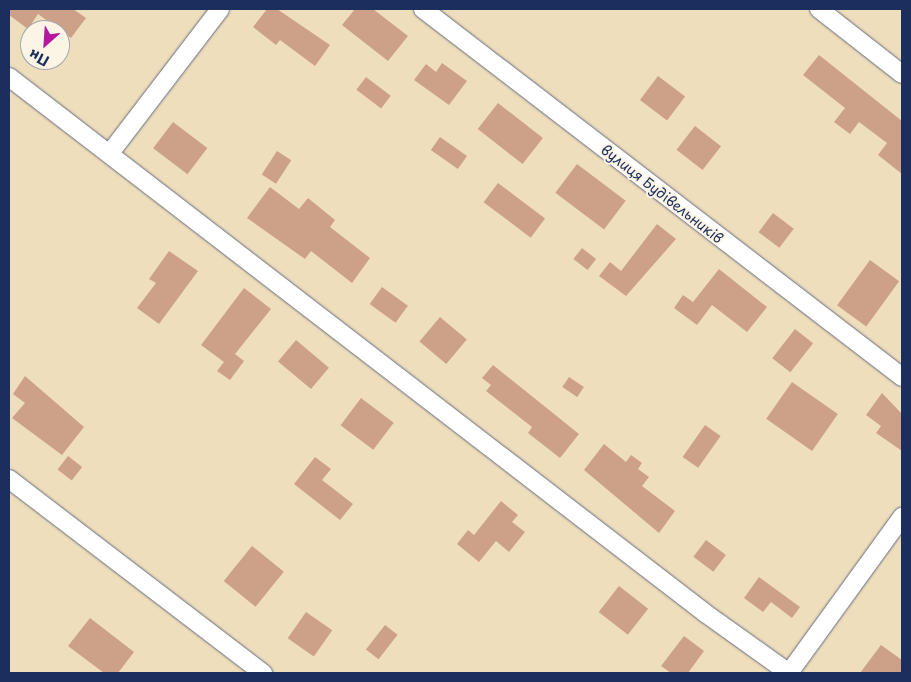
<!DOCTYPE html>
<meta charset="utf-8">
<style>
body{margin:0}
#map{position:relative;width:911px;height:682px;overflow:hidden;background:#efdebc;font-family:"Playpen Sans",sans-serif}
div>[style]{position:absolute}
.building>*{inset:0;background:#cda188;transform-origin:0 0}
.roads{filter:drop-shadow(0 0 1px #656c7f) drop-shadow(0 0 1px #656c7f)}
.minor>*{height:18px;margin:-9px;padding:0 9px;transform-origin:9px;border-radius:9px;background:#fff}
span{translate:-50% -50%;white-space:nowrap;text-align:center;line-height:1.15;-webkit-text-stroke:4px #fcf5e5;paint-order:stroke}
.street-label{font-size:14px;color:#1b2f5e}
.frame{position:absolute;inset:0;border:10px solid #1b2f5e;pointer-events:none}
.north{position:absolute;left:20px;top:20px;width:50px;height:50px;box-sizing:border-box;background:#fcf5e5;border:1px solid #a2a6af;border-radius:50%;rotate:206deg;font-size:14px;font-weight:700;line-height:20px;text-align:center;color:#1b2f5e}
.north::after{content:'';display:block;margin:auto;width:18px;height:22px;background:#b5179e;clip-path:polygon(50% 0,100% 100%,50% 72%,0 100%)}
</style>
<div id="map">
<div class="building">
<i style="clip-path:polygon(9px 9px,73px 9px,86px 18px,71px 38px,38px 14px,28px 29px,9px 15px)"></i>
<i style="clip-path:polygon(267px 9px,277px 9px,330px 45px,315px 66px,280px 40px,276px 45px,253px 27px)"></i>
<i style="clip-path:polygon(355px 9px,373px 9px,408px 36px,388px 61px,342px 25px)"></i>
<i style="clip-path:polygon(819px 55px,902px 121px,902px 174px,878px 155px,887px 143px,859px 122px,850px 134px,834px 122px,845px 108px,803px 75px)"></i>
<i style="clip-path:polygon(442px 63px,467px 81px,449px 105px,414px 80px,426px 64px,436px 72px)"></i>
<i style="left:658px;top:76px;width:34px;height:30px;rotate:37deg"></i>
<i style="left:366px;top:77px;width:31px;height:16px;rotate:37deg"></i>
<i style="left:498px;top:103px;width:57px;height:33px;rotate:38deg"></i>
<i style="left:173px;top:122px;width:43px;height:33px;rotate:37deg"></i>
<i style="left:695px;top:126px;width:33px;height:30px;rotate:38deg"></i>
<i style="left:440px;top:137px;width:33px;height:16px;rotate:35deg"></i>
<i style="left:277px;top:151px;width:17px;height:28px;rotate:33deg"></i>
<i style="left:577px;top:164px;width:61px;height:36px;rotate:37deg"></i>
<i style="left:498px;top:183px;width:59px;height:24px;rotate:37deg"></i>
<i style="clip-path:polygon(270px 187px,299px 209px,308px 198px,335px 220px,330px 227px,370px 258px,352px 283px,311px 251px,305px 259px,247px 218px)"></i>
<i style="left:773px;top:213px;width:26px;height:24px;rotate:37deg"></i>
<i style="clip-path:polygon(657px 224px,676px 239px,626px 296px,599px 276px,610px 262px,621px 271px)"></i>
<i style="left:582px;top:248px;width:18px;height:14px;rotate:38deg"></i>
<i style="clip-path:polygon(169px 251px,198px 271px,159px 324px,137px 308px,156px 283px,149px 279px)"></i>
<i style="left:870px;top:260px;width:36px;height:56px;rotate:36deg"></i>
<i style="clip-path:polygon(719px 269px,767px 307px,747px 332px,712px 305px,697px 325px,674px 308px,683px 295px,693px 302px)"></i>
<i style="left:382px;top:287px;width:32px;height:21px;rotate:36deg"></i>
<i style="clip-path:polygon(244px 288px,271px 309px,235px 354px,244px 361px,230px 380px,217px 371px,224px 362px,201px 345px)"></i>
<i style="left:440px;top:317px;width:35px;height:32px;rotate:40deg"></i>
<i style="left:795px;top:329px;width:23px;height:37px;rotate:38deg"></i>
<i style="left:296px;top:340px;width:43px;height:28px;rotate:40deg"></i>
<i style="clip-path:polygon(493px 365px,579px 434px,560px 458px,528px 433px,532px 427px,486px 391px,491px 385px,482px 378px)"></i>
<i style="clip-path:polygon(25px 376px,84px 427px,62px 455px,12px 418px,25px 403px,13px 394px)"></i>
<i style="left:569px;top:377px;width:18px;height:12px;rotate:34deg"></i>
<i style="left:792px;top:382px;width:56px;height:45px;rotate:35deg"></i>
<i style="clip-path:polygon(882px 393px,902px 414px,902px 451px,876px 433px,881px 426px,866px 415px)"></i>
<i style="left:361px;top:398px;width:41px;height:34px;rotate:37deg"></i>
<i style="left:705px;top:425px;width:19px;height:39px;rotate:35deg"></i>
<i style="clip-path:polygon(604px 444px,626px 462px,631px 455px,642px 463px,638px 469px,649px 477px,642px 486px,675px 511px,659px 533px,584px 470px)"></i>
<i style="left:68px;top:456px;width:18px;height:17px;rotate:38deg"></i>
<i style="clip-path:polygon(315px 457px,331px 469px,322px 480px,353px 504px,340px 520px,294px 484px)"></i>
<i style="clip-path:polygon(501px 501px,518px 515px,512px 522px,525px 532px,509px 552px,496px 541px,479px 562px,457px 544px,468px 530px,474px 535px)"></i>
<i style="left:706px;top:540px;width:25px;height:21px;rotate:37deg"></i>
<i style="left:252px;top:546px;width:41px;height:45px;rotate:39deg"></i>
<i style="clip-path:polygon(759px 577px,800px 607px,792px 618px,771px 602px,763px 612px,744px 598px)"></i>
<i style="left:619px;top:586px;width:37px;height:33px;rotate:38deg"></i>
<i style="left:306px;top:612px;width:32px;height:32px;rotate:35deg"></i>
<i style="clip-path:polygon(90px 618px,134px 652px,118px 673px,104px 673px,68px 646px)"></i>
<i style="left:385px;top:625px;width:16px;height:31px;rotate:38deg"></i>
<i style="clip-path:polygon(684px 636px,704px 651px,688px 673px,671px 673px,661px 666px)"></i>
<i style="clip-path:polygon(881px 645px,902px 660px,902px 673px,860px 673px)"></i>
</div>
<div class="roads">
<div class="minor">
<i style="left:423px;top:9px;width:604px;rotate:37.53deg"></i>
<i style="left:819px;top:9px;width:105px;rotate:38.1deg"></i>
<i style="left:9px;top:77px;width:878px;rotate:37.6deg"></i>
<i style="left:705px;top:613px;width:103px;rotate:35.5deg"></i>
<i style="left:110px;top:153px;width:181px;rotate:-52.6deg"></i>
<i style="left:9px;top:479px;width:320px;rotate:37.4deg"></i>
<i style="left:789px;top:673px;width:193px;rotate:-54.1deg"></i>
</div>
</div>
<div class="street-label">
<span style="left:662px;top:194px;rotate:38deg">вулиця Будівельників</span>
</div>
<div class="frame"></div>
<div class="north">Пн</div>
</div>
